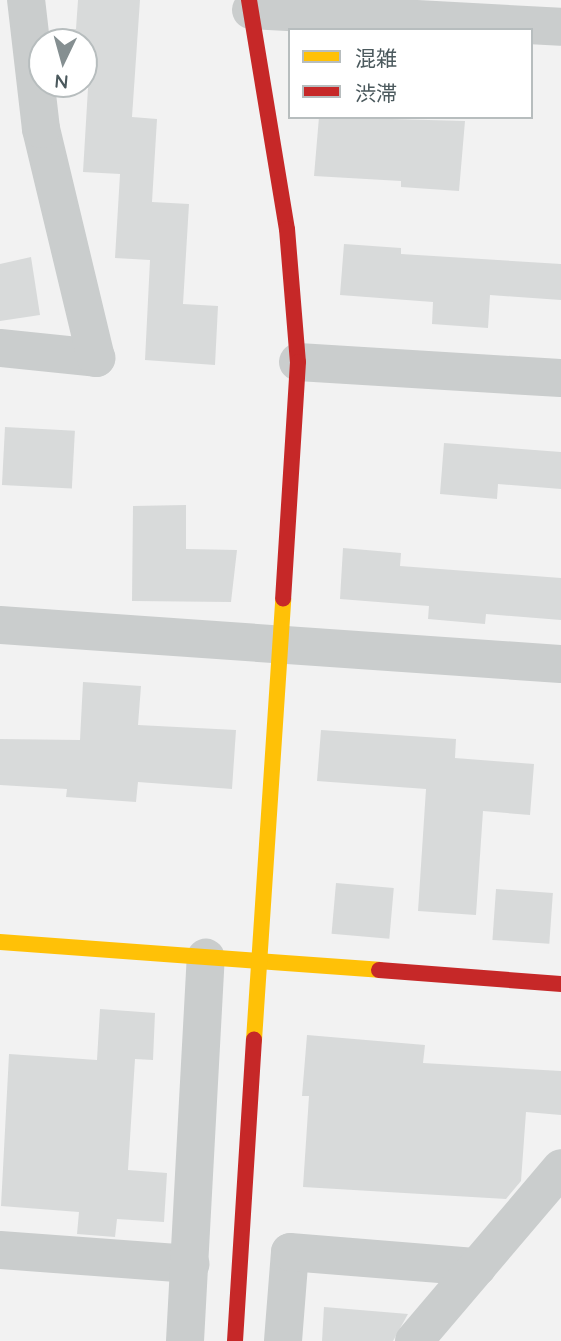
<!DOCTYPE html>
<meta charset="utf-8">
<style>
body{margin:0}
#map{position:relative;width:561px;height:1341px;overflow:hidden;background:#f2f2f2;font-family:Quicksand,"Noto Sans JP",sans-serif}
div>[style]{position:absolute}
.building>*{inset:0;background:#d8dada;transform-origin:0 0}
.street>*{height:38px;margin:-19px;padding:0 19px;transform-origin:19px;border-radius:19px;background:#cacdcd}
.slow>*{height:16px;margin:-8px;padding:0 8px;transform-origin:8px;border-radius:8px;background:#ffc107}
.jam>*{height:16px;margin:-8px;padding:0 8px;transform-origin:8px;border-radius:8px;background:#c62828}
span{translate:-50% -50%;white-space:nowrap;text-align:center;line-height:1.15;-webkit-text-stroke:5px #fff;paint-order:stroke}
.legend{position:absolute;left:288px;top:28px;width:245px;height:91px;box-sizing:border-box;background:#fff;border:2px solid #b7bdbe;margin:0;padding:9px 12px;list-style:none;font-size:21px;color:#4b595d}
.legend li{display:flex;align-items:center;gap:14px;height:35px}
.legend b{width:35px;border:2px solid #b7bdbe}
.north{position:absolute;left:28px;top:28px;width:70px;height:70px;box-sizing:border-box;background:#fff;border:2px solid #b7bdbe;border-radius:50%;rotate:185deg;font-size:19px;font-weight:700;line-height:28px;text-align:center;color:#4b595d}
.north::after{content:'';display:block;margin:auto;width:24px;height:32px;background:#858f91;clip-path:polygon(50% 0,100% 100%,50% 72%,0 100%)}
</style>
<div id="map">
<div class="building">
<i style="clip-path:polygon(78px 0,140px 0,132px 117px,157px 119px,152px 202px,189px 204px,183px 304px,218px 306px,215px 365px,145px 360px,150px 260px,115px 258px,120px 174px,83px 172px,88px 88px,64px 87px,84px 84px,84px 42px,67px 42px,68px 29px,76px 29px)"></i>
<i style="clip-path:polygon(319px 117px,465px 121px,459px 191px,401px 187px,401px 181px,314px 176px)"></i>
<i style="clip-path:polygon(344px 244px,401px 248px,401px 254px,561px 264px,561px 300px,490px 295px,488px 328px,432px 324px,433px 302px,340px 295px)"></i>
<i style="clip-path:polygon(31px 257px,40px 315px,0 321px,0 264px)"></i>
<i style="left:5px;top:427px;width:70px;height:58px;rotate:3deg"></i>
<i style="clip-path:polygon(444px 443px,561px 452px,561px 489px,498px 484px,497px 499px,440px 494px)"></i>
<i style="clip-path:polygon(186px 505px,186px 549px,237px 550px,231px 602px,132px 601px,133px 506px)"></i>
<i style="clip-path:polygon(343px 548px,401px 553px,400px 566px,561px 578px,561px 620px,486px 614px,485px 624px,428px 619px,429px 606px,340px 599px)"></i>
<i style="clip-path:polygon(83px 682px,141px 686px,138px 725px,236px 730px,232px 789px,138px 782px,136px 802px,66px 797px,67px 789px,0 785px,0 739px,80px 740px)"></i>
<i style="clip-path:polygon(321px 730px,456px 739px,455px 758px,534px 764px,530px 815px,483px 811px,476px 915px,418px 911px,426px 789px,317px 781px)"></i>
<i style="left:336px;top:883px;width:58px;height:51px;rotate:5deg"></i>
<i style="left:496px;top:889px;width:57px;height:51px;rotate:4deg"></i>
<i style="clip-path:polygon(100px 1009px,155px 1013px,153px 1060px,135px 1059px,128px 1170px,167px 1173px,164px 1222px,117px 1219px,115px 1237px,77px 1234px,79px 1212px,1px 1206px,9px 1054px,97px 1060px)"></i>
<i style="clip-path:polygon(307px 1035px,425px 1045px,423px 1063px,561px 1071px,561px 1115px,526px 1112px,521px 1181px,506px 1199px,303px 1187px,309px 1096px,302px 1096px)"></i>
<i style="clip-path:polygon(324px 1307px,408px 1314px,393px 1341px,322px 1341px)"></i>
</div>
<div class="street">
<i style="left:251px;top:10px;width:310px;rotate:3.1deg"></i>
<i style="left:0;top:348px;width:97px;rotate:5.9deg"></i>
<i style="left:96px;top:358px;width:236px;rotate:-103.5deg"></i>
<i style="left:41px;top:129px;width:130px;rotate:-96.6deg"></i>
<i style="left:298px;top:362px;width:263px;rotate:3.5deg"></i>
<i style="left:0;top:625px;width:562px;rotate:3.98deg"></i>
<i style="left:0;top:1250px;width:191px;rotate:4.2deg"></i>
<i style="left:185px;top:1341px;width:384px;rotate:-86.9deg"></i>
<i style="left:283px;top:1341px;width:89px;rotate:-85.5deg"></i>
<i style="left:290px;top:1252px;width:188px;rotate:4.6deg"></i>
<i style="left:414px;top:1341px;width:227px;rotate:-49.6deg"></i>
</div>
<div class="slow">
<i style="left:0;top:942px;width:380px;rotate:4.2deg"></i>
<i style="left:254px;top:1040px;width:442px;rotate:-86.2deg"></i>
</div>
<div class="jam">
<i style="left:249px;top:0;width:232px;rotate:80.6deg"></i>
<i style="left:287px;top:229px;width:133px;rotate:85.3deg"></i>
<i style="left:298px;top:362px;width:237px;rotate:93.6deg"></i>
<i style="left:379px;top:970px;width:183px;rotate:4.4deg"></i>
<i style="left:235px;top:1341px;width:302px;rotate:-86.4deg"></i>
</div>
<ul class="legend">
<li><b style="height:9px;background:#ffc107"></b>混雑</li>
<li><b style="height:9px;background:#c62828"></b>渋滞</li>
</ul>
<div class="north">N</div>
</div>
